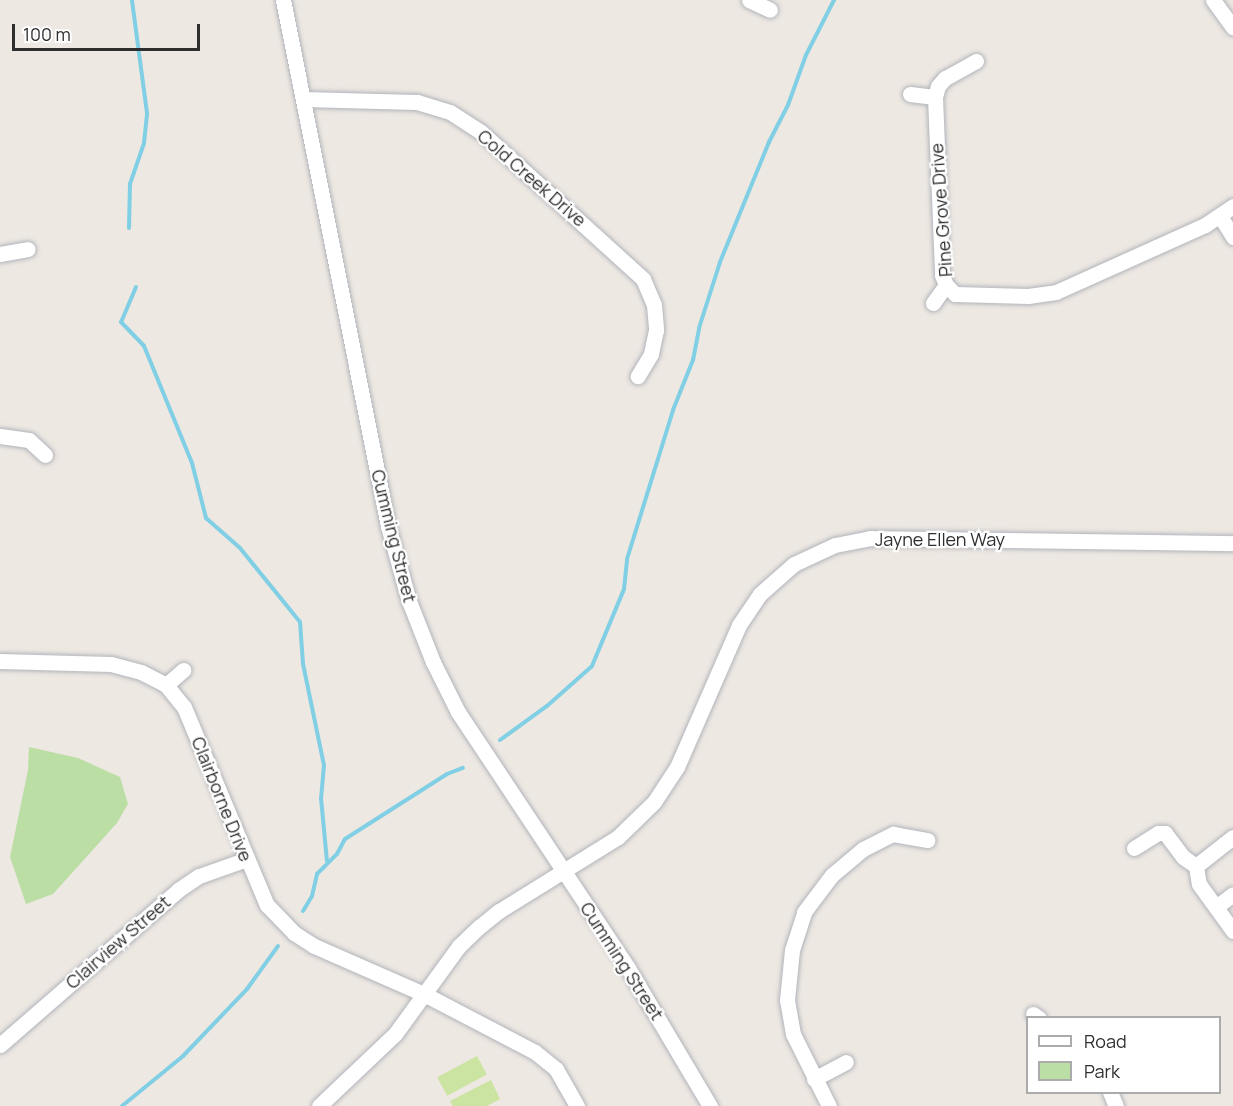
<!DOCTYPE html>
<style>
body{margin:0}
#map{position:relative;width:1233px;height:1106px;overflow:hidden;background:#ede8e2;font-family:Manrope,sans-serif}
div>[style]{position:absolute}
.green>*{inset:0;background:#bbdea4}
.pitch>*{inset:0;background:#cbe4a1;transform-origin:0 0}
.stream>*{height:4px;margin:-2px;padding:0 2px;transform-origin:2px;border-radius:2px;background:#80cfe4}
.roads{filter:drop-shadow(0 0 2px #b2b4bc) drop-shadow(0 0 2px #b2b4bc)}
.minor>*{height:15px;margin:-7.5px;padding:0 7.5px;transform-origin:7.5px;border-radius:7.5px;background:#fff}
span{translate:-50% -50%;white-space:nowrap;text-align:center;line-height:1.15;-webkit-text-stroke:4.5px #fff;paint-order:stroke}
.street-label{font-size:18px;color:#2e2e2e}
.legend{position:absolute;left:1026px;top:1016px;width:195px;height:78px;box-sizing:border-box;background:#fff;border:2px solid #ababab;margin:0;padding:8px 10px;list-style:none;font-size:18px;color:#2e2e2e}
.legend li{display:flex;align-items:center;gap:12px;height:30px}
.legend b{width:30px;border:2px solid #ababab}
.scale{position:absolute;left:12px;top:24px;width:188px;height:27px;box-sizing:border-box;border:3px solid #2e2e2e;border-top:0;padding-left:8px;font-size:18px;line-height:21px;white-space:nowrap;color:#2e2e2e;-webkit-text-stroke:4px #fff;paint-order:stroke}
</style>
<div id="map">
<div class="green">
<i style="clip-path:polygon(29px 747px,78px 758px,120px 777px,128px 804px,117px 823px,53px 894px,26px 904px,10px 857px,28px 770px)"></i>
</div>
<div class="pitch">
<i style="left:477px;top:1056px;width:21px;height:45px;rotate:62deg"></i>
<i style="clip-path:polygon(491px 1080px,500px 1099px,487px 1106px,453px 1106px,450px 1101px)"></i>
</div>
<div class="stream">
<i style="left:129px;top:228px;width:44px;rotate:-88.7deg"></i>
<i style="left:130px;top:184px;width:43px;rotate:-71.1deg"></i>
<i style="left:144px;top:143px;width:30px;rotate:-84deg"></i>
<i style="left:147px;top:113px;width:114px;rotate:-97.6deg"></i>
<i style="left:136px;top:287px;width:38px;rotate:113deg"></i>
<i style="left:121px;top:322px;width:33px;rotate:46deg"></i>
<i style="left:144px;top:346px;width:126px;rotate:67.7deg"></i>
<i style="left:192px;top:463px;width:57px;rotate:75.7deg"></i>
<i style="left:206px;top:518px;width:45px;rotate:41.4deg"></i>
<i style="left:240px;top:548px;width:95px;rotate:51deg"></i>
<i style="left:300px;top:622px;width:42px;rotate:85.9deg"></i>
<i style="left:303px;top:664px;width:103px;rotate:78.3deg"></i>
<i style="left:324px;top:765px;width:33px;rotate:95deg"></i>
<i style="left:321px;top:798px;width:63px;rotate:84.6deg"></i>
<i style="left:500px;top:740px;width:58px;rotate:-35.9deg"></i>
<i style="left:547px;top:706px;width:60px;rotate:-41.6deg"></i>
<i style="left:592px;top:666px;width:83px;rotate:-67.4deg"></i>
<i style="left:624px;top:589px;width:30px;rotate:-84deg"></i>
<i style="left:627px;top:559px;width:156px;rotate:-72.8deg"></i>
<i style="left:673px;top:410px;width:54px;rotate:-68.2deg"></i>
<i style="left:693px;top:360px;width:33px;rotate:-79deg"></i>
<i style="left:699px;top:328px;width:69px;rotate:-72.3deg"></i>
<i style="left:720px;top:262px;width:130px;rotate:-67.8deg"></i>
<i style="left:769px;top:142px;width:42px;rotate:-62.8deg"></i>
<i style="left:788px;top:105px;width:53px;rotate:-70.2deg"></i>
<i style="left:806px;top:55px;width:62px;rotate:-63deg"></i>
<i style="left:303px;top:911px;width:17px;rotate:-59deg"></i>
<i style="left:312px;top:896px;width:23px;rotate:-77deg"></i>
<i style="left:317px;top:874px;width:28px;rotate:-45deg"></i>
<i style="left:337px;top:854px;width:17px;rotate:-62deg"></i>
<i style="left:345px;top:839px;width:121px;rotate:-32.5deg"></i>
<i style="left:447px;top:774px;width:17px;rotate:-21deg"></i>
<i style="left:122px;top:1106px;width:79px;rotate:-39.3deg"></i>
<i style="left:183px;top:1056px;width:93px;rotate:-46.3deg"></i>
<i style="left:247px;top:989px;width:53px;rotate:-54.2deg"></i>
</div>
<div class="roads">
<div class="minor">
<i style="left:283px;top:0;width:536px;rotate:78.71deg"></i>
<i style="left:388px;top:526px;width:78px;rotate:74.4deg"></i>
<i style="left:409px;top:601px;width:66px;rotate:68.5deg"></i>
<i style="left:433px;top:662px;width:56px;rotate:63.4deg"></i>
<i style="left:458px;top:712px;width:307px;rotate:56.4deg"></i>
<i style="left:628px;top:968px;width:161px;rotate:59.3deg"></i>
<i style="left:749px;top:0;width:23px;rotate:25deg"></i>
<i style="left:1213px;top:0;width:34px;rotate:54deg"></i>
<i style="left:976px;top:61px;width:35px;rotate:151deg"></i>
<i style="left:945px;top:78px;width:11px;rotate:131deg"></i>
<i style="left:938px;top:86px;width:11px;rotate:105deg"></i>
<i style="left:935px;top:97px;width:178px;rotate:87.7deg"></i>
<i style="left:942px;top:275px;width:11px;rotate:68deg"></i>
<i style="left:946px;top:285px;width:13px;rotate:45deg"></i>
<i style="left:955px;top:294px;width:73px;rotate:1.6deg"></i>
<i style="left:1028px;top:296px;width:28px;rotate:-8deg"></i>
<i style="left:1056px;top:292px;width:163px;rotate:-24.2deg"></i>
<i style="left:1205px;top:225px;width:34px;rotate:-34deg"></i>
<i style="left:910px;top:94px;width:25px;rotate:7deg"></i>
<i style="left:303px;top:99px;width:114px;rotate:1.5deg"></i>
<i style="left:417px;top:102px;width:34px;rotate:17deg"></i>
<i style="left:450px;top:112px;width:37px;rotate:33deg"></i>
<i style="left:481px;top:132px;width:219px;rotate:42.2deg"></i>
<i style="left:643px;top:279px;width:28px;rotate:67deg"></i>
<i style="left:654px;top:305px;width:25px;rotate:85deg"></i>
<i style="left:656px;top:330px;width:25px;rotate:102deg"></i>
<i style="left:651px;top:354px;width:26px;rotate:121deg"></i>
<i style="left:1220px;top:216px;width:25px;rotate:58deg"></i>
<i style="left:0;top:254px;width:28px;rotate:-10deg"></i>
<i style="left:933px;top:303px;width:22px;rotate:-54deg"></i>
<i style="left:0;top:436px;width:29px;rotate:8deg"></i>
<i style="left:29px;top:440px;width:22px;rotate:43deg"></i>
<i style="left:0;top:661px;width:111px;rotate:1.5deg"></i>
<i style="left:111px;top:664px;width:31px;rotate:15deg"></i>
<i style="left:141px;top:672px;width:28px;rotate:27deg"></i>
<i style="left:166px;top:685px;width:28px;rotate:51deg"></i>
<i style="left:184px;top:707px;width:215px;rotate:67.3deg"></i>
<i style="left:267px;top:905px;width:39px;rotate:46deg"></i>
<i style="left:294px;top:933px;width:24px;rotate:33deg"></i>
<i style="left:314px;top:946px;width:120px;rotate:23.6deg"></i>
<i style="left:424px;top:994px;width:125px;rotate:27.6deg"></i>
<i style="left:535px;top:1052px;width:27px;rotate:39deg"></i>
<i style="left:556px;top:1069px;width:43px;rotate:60.4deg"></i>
<i style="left:166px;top:685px;width:23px;rotate:-41deg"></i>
<i style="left:1134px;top:848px;width:28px;rotate:-32deg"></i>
<i style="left:1158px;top:833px;width:7px"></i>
<i style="left:1165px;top:833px;width:30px;rotate:53deg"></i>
<i style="left:1183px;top:857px;width:16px;rotate:35deg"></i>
<i style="left:1196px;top:866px;width:18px;rotate:81deg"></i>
<i style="left:1199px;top:884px;width:58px;rotate:54.1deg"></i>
<i style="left:1196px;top:866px;width:47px;rotate:-38.1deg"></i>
<i style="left:1216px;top:907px;width:21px;rotate:-37deg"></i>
<i style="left:1033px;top:1014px;width:7px;rotate:34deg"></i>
<i style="left:0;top:1045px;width:236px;rotate:-41deg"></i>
<i style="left:178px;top:890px;width:25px;rotate:-34deg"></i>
<i style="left:199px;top:876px;width:51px;rotate:-19.5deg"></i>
<i style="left:814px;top:1079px;width:36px;rotate:-28deg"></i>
<i style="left:1110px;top:1092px;width:15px;rotate:67deg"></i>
<i style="left:319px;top:1106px;width:105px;rotate:-43.5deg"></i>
<i style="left:395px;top:1034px;width:109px;rotate:-54deg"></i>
<i style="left:459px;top:946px;width:28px;rotate:-44deg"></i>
<i style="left:479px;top:927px;width:26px;rotate:-39deg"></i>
<i style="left:499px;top:911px;width:140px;rotate:-31.9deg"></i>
<i style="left:618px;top:837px;width:50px;rotate:-44.2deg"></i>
<i style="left:654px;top:802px;width:42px;rotate:-56.7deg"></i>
<i style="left:677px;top:767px;width:155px;rotate:-66.4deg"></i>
<i style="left:739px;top:625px;width:37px;rotate:-56deg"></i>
<i style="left:760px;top:594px;width:45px;rotate:-41.4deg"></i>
<i style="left:794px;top:564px;width:45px;rotate:-24.9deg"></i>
<i style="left:835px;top:545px;width:36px;rotate:-11deg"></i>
<i style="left:870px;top:538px;width:363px;rotate:0.8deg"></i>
<i style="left:829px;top:1106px;width:80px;rotate:-116.6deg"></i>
<i style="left:793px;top:1034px;width:35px;rotate:-100deg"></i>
<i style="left:787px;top:1000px;width:50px;rotate:-84.3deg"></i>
<i style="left:792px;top:950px;width:40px;rotate:-72deg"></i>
<i style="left:804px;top:912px;width:46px;rotate:-52.9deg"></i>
<i style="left:832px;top:875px;width:40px;rotate:-40deg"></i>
<i style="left:863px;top:849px;width:34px;rotate:-27deg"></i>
<i style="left:893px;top:834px;width:35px;rotate:10deg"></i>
</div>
</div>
<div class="street-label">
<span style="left:532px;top:178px;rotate:41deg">Cold Creek Drive</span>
<span style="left:941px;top:210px;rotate:-94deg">Pine Grove Drive</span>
<span style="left:394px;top:536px;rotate:76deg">Cumming Street</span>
<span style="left:940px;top:539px">Jayne Ellen Way</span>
<span style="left:222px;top:799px;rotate:68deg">Clairborne Drive</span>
<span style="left:118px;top:942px;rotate:-41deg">Clairview Street</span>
<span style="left:622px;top:961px;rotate:57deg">Cumming Street</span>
</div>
<ul class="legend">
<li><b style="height:8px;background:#fff"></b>Road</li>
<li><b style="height:16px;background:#bbdea4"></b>Park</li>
</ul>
<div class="scale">100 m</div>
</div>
